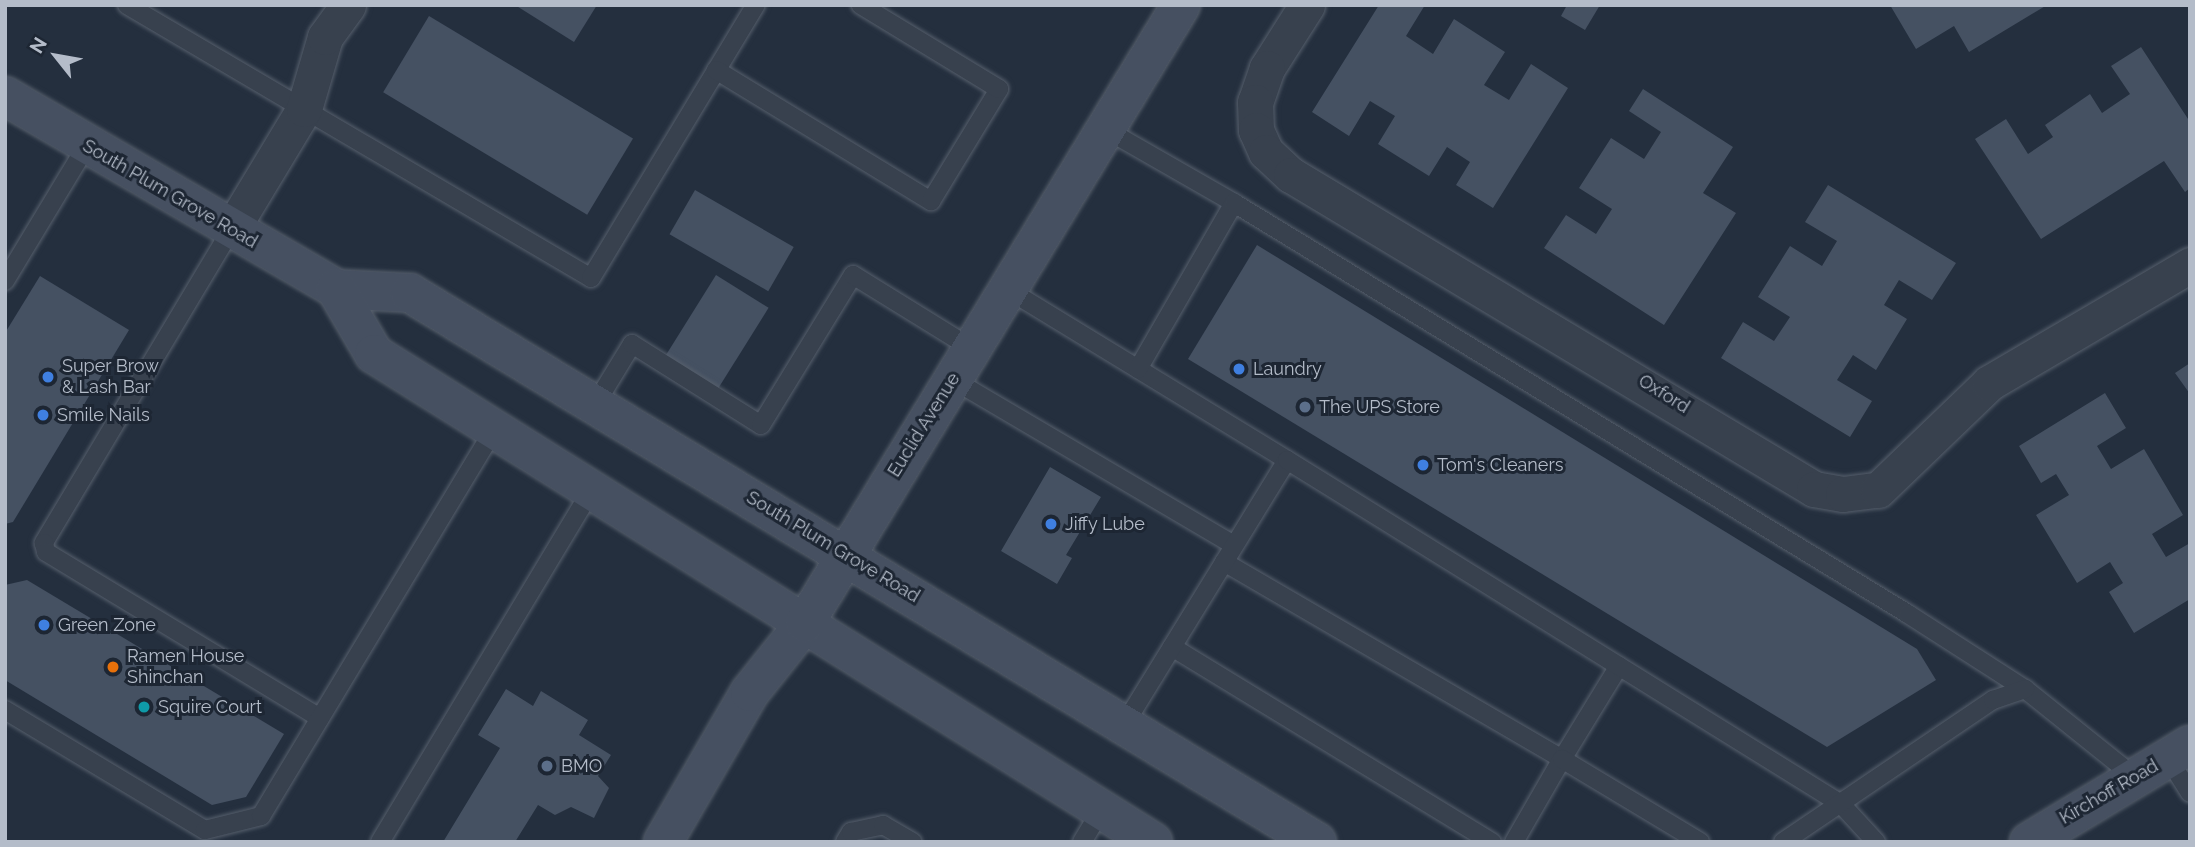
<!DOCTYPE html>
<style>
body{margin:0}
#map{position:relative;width:2195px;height:847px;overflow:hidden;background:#242f3e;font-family:Raleway,sans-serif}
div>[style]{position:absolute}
.building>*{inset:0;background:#455162;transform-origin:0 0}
.roads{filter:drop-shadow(0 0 2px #565f6c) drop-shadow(0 0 2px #565f6c)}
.lane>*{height:18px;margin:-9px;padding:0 9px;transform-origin:9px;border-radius:9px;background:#38414e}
.street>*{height:35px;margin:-17.5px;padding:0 17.5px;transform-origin:17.5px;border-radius:17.5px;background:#38414e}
.secondary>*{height:38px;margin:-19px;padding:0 19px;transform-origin:19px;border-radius:19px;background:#465061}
.dots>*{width:19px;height:19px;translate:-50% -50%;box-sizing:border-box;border:4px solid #1d2633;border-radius:50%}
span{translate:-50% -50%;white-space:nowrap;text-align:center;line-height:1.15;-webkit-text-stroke:6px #1d2633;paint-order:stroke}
.street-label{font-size:18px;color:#b4bcc9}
.poi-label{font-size:18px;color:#b4bcc9}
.left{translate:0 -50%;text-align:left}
.frame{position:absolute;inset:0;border:7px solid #b4bcc9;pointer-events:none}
.north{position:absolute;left:21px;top:21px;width:70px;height:70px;-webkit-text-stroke:5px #1d2633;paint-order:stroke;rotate:301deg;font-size:19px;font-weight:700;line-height:28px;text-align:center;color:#b4bcc9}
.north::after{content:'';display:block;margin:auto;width:24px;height:32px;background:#b4bcc9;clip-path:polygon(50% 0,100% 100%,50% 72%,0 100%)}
</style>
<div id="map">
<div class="building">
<i style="clip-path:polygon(515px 5px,597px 5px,574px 42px)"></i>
<i style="clip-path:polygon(1379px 5px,1425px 5px,1406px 36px,1433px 54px,1454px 19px,1505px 52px,1484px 85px,1509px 100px,1531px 64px,1568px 88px,1493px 208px,1456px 185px,1470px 162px,1447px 147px,1429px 176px,1378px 144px,1395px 116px,1370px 101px,1349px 136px,1312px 112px)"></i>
<i style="clip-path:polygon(1567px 5px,1600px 5px,1585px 30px,1561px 16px)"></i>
<i style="clip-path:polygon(1890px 5px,2047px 5px,1969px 52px,1954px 26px,1916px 49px)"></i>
<i style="left:429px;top:16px;width:238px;height:89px;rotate:31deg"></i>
<i style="clip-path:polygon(2141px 47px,2190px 122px,2190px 188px,2185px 192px,2164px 161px,2041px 239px,1975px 139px,2006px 119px,2028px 154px,2053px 137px,2045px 125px,2090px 94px,2102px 113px,2130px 94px,2111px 66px)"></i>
<i style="clip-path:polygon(1643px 89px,1733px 147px,1703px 193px,1736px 213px,1664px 325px,1544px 248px,1566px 215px,1596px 234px,1612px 209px,1579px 188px,1611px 138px,1644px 159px,1661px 132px,1629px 111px)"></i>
<i style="clip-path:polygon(1828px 185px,1956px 263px,1932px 300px,1899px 280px,1884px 305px,1907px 319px,1876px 370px,1853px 355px,1837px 380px,1872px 401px,1850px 437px,1721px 358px,1743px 322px,1774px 341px,1790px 317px,1758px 297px,1790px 246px,1822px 266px,1837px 241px,1805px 222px)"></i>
<i style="left:695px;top:190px;width:114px;height:51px;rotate:30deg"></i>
<i style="clip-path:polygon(1257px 245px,1917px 649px,1936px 680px,1827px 747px,1188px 359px)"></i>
<i style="left:716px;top:275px;width:62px;height:102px;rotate:32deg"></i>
<i style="clip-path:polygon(40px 276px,129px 330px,13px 522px,5px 524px,5px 333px)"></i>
<i style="clip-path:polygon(2190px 363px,2190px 394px,2175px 373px)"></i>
<i style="clip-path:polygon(2105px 393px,2126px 428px,2097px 446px,2111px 469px,2144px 449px,2183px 515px,2152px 534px,2166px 557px,2190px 543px,2190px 599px,2134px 633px,2109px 592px,2123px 583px,2110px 562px,2077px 583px,2036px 515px,2069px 495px,2056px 474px,2041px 483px,2019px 446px)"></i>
<i style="clip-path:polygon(1050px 467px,1101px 497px,1066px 555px,1072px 558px,1057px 584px,1001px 551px)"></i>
<i style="clip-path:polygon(27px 580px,284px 734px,246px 797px,212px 805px,5px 680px,5px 585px)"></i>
<i style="clip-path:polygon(506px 689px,533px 706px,541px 691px,588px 720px,579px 735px,611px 755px,598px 776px,609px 788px,594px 818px,571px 807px,555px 815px,538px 805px,515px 842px,443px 842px,500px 748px,478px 735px)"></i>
</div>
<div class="roads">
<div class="lane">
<i style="left:127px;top:5px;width:538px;rotate:30.47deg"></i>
<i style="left:591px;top:278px;width:319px;rotate:-58.9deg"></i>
<i style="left:716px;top:70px;width:252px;rotate:31.4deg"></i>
<i style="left:931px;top:201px;width:131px;rotate:-58.7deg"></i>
<i style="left:999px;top:89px;width:162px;rotate:-148.7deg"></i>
<i style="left:1105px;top:129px;width:149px;rotate:29.8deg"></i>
<i style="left:231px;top:230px;width:365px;rotate:120.9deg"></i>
<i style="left:44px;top:543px;width:9px;rotate:77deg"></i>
<i style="left:46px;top:552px;width:320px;rotate:31.2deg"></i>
<i style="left:5px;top:281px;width:159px;rotate:-58.9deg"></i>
<i style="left:1007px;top:289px;width:328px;rotate:31.4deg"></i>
<i style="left:1138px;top:369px;width:192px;rotate:-60deg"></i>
<i style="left:1234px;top:203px;width:789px;rotate:31.37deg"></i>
<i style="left:1908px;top:614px;width:139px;rotate:32.7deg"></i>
<i style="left:2025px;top:689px;width:141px;rotate:38.7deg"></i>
<i style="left:952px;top:379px;width:327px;rotate:30.5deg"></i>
<i style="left:596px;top:403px;width:69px;rotate:-58.6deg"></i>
<i style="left:632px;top:344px;width:152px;rotate:32.1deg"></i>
<i style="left:761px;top:425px;width:176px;rotate:-58.5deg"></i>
<i style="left:853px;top:275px;width:139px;rotate:31.7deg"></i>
<i style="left:1224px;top:562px;width:391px;rotate:30.2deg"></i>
<i style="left:1562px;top:759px;width:109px;rotate:-58.5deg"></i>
<i style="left:1172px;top:647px;width:375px;rotate:31.4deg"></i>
<i style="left:5px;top:710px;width:233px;rotate:31deg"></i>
<i style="left:205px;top:830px;width:58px;rotate:-14deg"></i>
<i style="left:261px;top:816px;width:452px;rotate:-58.9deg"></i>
<i style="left:1124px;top:725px;width:311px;rotate:-58.4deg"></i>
<i style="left:1287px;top:460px;width:652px;rotate:31.84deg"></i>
<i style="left:1841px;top:804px;width:52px;rotate:47.4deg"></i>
<i style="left:2168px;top:758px;width:41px;rotate:57.8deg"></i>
<i style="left:380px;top:842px;width:412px;rotate:-59deg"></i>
<i style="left:845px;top:842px;width:12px;rotate:-59deg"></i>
<i style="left:851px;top:832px;width:33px;rotate:-12deg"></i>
<i style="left:883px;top:825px;width:34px;rotate:30deg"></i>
<i style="left:1082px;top:842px;width:37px;rotate:-59deg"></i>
<i style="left:1514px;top:842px;width:96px;rotate:-60deg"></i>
<i style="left:1562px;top:759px;width:161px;rotate:31deg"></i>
<i style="left:1783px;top:842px;width:254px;rotate:-34.1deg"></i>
<i style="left:1993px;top:700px;width:34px;rotate:-19deg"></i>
</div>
<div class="street">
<i style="left:1307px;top:5px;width:75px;rotate:122.4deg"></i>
<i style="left:1267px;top:68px;width:36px;rotate:109deg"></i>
<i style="left:1255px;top:102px;width:28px;rotate:88deg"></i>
<i style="left:1256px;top:130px;width:24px;rotate:66deg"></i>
<i style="left:1266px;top:152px;width:34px;rotate:43deg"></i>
<i style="left:1291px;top:175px;width:610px;rotate:30.98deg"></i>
<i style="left:1814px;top:489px;width:29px;rotate:10deg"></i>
<i style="left:1843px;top:494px;width:35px;rotate:-7deg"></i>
<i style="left:1878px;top:490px;width:154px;rotate:-43.9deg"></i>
<i style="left:1989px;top:383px;width:233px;rotate:-30.4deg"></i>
<i style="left:231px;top:230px;width:141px;rotate:-58.9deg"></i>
<i style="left:304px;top:109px;width:75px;rotate:-73.7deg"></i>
<i style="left:325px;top:37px;width:39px;rotate:-54deg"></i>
</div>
<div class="secondary">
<i style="left:5px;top:96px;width:383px;rotate:30.2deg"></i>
<i style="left:336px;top:289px;width:74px;rotate:3.1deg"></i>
<i style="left:410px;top:293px;width:1060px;rotate:31.19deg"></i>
<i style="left:336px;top:289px;width:75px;rotate:59.7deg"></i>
<i style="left:374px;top:354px;width:919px;rotate:32.06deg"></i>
<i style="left:663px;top:842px;width:173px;rotate:-59.9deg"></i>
<i style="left:750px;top:692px;width:88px;rotate:-51.4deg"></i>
<i style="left:805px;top:623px;width:723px;rotate:-58.68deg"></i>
<i style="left:2029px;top:842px;width:188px;rotate:-31.1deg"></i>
</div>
</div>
<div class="dots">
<i style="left:1239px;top:369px;background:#3f7fe0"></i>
<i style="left:48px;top:377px;background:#3f7fe0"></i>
<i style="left:1305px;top:407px;background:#5c6f8a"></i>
<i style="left:43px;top:415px;background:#3f7fe0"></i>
<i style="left:1423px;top:465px;background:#3f7fe0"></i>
<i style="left:1051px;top:524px;background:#3f7fe0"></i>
<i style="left:44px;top:625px;background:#3f7fe0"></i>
<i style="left:113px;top:667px;background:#e8710a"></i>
<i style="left:144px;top:707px;background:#0f9aa8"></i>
<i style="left:547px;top:766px;background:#5c6f8a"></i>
</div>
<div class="street-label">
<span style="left:170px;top:194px;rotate:30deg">South Plum Grove Road</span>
<span style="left:1664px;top:394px;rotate:32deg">Oxford</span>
<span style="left:924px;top:425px;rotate:-58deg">Euclid Avenue</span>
<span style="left:833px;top:547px;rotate:31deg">South Plum Grove Road</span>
<span style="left:2109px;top:792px;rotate:-30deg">Kirchoff Road</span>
</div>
<div class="poi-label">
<span class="left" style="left:62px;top:377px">Super Brow<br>&amp; Lash Bar</span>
<span class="left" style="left:1253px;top:369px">Laundry</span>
<span class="left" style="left:1319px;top:407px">The UPS Store</span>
<span class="left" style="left:57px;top:415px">Smile Nails</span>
<span class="left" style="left:1437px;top:465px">Tom's Cleaners</span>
<span class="left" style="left:1065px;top:524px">Jiffy Lube</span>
<span class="left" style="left:58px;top:625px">Green Zone</span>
<span class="left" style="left:127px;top:667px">Ramen House<br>Shinchan</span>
<span class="left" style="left:158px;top:707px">Squire Court</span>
<span class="left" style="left:561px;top:766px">BMO</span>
</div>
<div class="frame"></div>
<div class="north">N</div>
</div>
